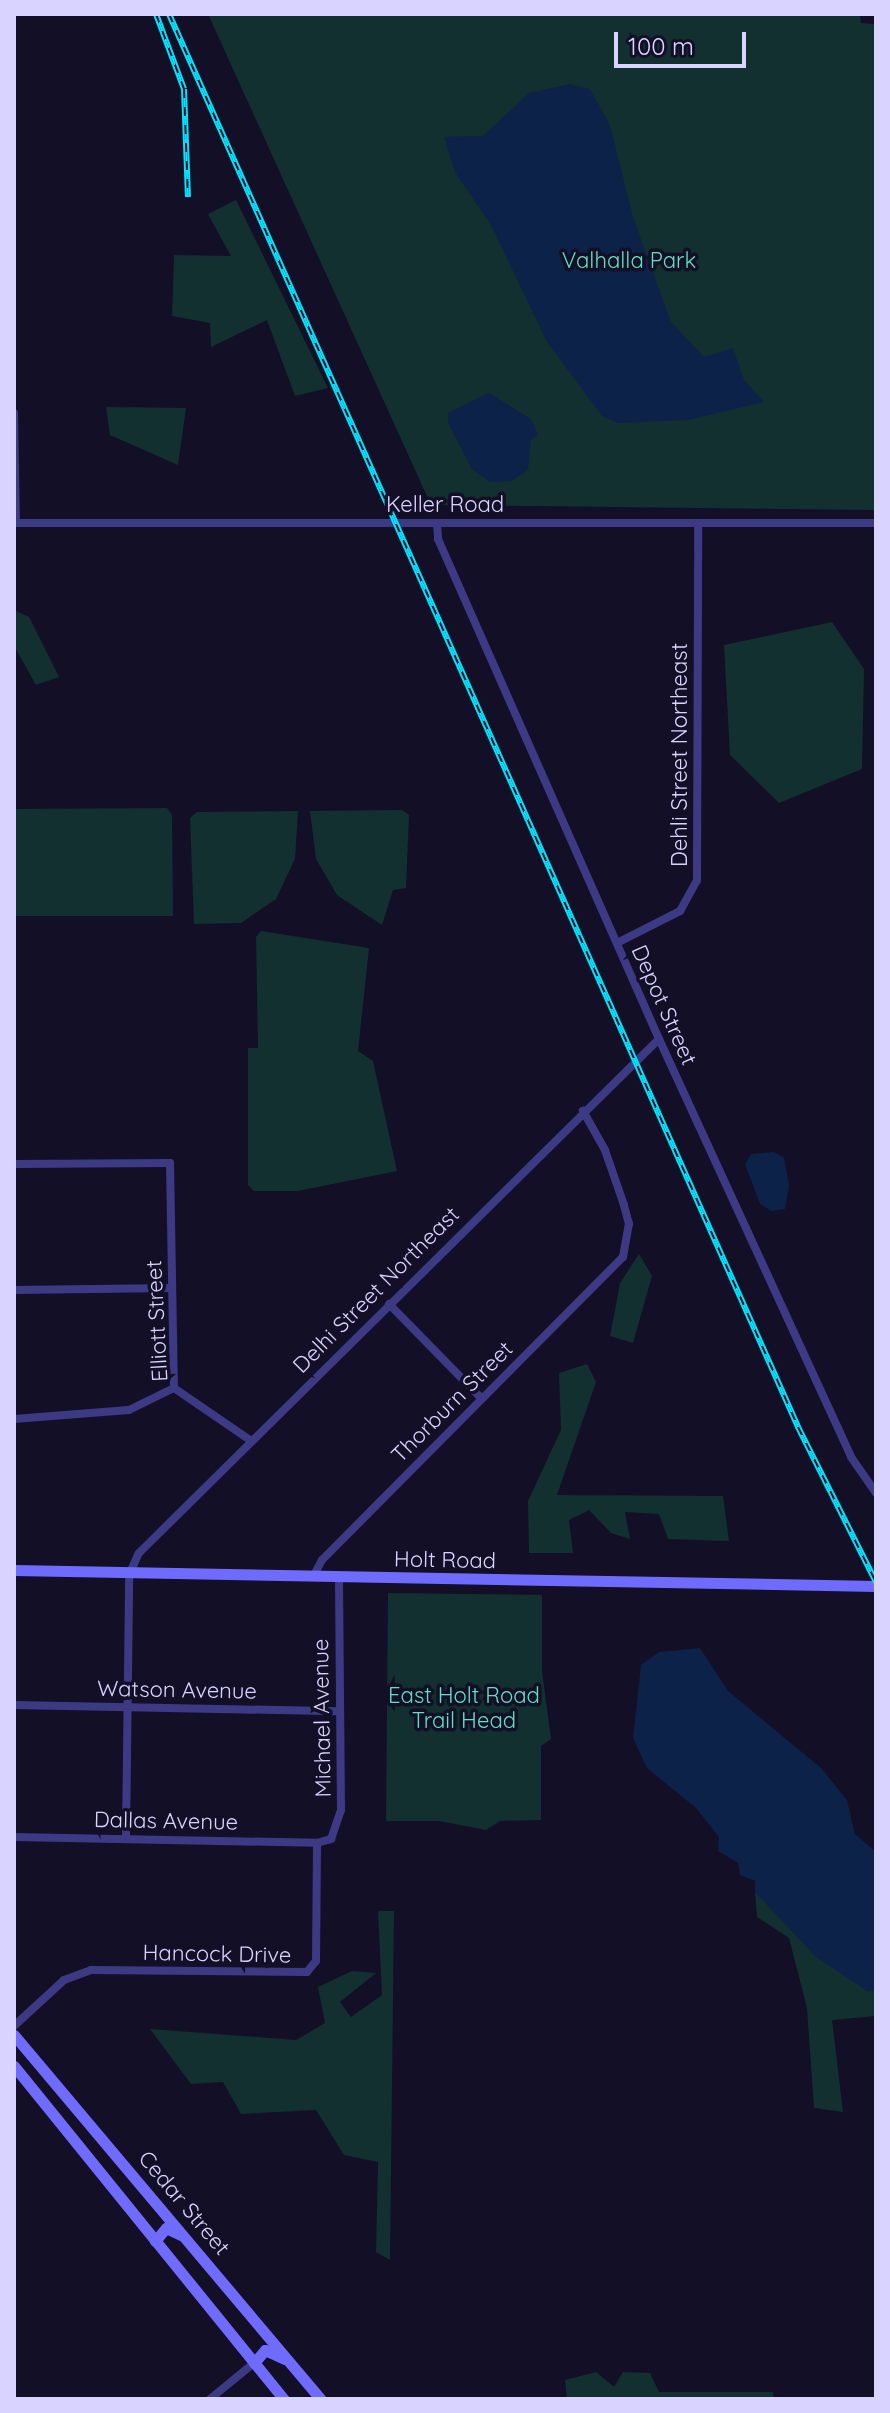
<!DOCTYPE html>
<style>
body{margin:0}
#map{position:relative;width:890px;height:2413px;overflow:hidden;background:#130f26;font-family:Quicksand,sans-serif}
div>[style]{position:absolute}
.green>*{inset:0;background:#12302f}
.water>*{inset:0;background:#0c2248}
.minor>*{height:8px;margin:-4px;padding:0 4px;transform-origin:4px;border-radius:4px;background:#3d3a85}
.secondary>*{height:11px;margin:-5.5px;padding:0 5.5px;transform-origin:5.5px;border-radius:5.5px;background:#6f6bff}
.rail>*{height:6px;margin-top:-3px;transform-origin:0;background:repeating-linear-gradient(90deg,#130f26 0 9px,#00e5ff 0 18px);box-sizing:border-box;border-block:2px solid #00e5ff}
span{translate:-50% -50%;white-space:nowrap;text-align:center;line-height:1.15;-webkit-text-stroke:7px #130f26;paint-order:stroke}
.park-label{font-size:22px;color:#5fe0c0}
.street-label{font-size:22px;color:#d9d4ff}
.frame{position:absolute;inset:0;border:16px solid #d9d4ff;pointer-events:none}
.scale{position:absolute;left:614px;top:32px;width:132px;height:36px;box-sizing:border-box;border:4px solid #d9d4ff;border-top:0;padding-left:10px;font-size:24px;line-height:28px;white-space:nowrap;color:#d9d4ff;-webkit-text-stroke:6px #130f26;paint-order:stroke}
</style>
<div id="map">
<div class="green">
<i style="clip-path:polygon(208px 14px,779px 14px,860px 16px,861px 23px,876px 24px,876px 510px,431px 505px)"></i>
<i style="clip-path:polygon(236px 200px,328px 388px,295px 396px,267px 320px,211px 347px,210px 323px,172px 316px,174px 255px,231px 256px,208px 214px)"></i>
<i style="clip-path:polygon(106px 407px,186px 408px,178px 465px,110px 435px)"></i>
<i style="clip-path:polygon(14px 610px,29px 617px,59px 677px,36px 685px,14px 646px)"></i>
<i style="clip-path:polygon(832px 622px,864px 669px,862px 769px,779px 803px,730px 755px,724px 645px)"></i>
<i style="clip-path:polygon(167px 808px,172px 815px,173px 916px,14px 916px,14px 809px)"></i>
<i style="clip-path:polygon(402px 810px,409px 815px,406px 888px,393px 890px,382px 925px,337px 895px,316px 859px,310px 811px)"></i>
<i style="clip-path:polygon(298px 811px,295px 859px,276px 899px,241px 923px,194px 924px,190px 818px,197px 812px)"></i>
<i style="clip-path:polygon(261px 931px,369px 948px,358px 1051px,373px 1061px,397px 1171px,298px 1191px,254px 1191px,248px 1185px,248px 1048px,258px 1048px,256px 937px)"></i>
<i style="clip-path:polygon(639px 1254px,652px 1276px,633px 1343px,610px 1336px,620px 1283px)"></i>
<i style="clip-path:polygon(587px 1364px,596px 1382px,557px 1495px,723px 1496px,729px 1541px,668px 1539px,659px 1514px,625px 1512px,630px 1539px,611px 1533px,589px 1510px,569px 1520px,573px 1553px,529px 1553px,528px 1501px,561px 1430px,559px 1373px)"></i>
<i style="clip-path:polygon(388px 1593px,542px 1595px,542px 1671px,551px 1739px,541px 1746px,541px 1820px,500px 1821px,486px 1830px,439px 1821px,386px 1821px)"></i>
<i style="clip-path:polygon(755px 1892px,867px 1991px,876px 1991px,876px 2016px,832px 2020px,843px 2112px,814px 2108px,807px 2008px,789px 1938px,757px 1917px)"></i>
<i style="clip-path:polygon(378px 1911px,394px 1911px,390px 2260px,376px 2252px,378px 2162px,344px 2155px,316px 2110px,241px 2114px,223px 2082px,191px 2084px,150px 2029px,296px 2040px,325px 2023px,318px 1987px,352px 1971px,376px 1973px,340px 2002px,351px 2017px,382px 1995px)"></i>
<i style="clip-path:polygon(596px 2372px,614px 2387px,623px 2372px,650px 2373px,659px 2392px,773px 2392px,774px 2399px,567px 2399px,565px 2380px)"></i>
</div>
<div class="water">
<i style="clip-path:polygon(569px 84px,590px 89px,610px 125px,633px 217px,671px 322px,704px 357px,733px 348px,744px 380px,764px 402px,688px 420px,618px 423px,602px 416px,547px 342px,491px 225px,455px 172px,444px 137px,483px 136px,529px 93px)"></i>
<i style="clip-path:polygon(489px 393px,531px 419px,538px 434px,531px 440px,528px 470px,511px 481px,490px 482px,472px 469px,448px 423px,448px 413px)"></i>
<i style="clip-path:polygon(774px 1152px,784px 1158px,789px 1185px,785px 1209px,771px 1211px,760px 1204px,745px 1164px,751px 1154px)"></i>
<i style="clip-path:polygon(700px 1648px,728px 1691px,821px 1768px,847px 1800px,855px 1834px,876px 1852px,876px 1991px,867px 1991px,816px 1957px,755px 1892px,755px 1881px,740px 1875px,738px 1863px,718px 1851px,719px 1837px,696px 1808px,647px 1768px,633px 1738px,641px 1665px,659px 1652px)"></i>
</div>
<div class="minor">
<i style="left:14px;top:413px;width:110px;rotate:89deg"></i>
<i style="left:14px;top:523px;width:862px"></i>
<i style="left:437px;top:523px;width:16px;rotate:86deg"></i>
<i style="left:438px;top:539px;width:547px;rotate:66.15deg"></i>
<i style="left:659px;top:1039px;width:460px;rotate:65.3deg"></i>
<i style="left:851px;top:1457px;width:44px;rotate:55.2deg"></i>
<i style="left:617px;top:943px;width:71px;rotate:-26.9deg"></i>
<i style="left:680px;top:911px;width:35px;rotate:-61deg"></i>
<i style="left:697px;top:880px;width:356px;rotate:-89.8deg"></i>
<i style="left:14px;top:1164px;width:156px;rotate:-0.4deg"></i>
<i style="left:170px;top:1163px;width:225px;rotate:89deg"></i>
<i style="left:174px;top:1388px;width:92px;rotate:34.4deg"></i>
<i style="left:14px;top:1290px;width:158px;rotate:-0.7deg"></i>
<i style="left:389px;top:1304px;width:130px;rotate:45.6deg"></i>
<i style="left:14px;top:1419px;width:115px;rotate:-4.5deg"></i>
<i style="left:129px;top:1410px;width:50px;rotate:-26.1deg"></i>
<i style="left:313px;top:1577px;width:19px;rotate:-62deg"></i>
<i style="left:322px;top:1560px;width:427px;rotate:-45.2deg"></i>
<i style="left:623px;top:1257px;width:34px;rotate:-80deg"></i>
<i style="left:629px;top:1224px;width:20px;rotate:-105deg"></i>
<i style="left:624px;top:1205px;width:58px;rotate:-109.1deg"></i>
<i style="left:605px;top:1150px;width:45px;rotate:-119.4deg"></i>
<i style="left:14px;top:1705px;width:324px;rotate:1.1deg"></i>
<i style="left:14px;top:1837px;width:303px;rotate:1.1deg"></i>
<i style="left:317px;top:1843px;width:15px;rotate:-16deg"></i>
<i style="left:331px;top:1839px;width:31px;rotate:-71deg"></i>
<i style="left:341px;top:1810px;width:232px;rotate:-90.5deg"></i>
<i style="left:126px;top:1837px;width:262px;rotate:-89.3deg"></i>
<i style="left:129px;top:1575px;width:24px;rotate:-66deg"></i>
<i style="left:139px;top:1553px;width:731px;rotate:-44.67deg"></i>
<i style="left:14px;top:2026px;width:68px;rotate:-42.6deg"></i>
<i style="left:64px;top:1980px;width:29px;rotate:-20deg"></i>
<i style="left:91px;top:1970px;width:216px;rotate:0.5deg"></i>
<i style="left:307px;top:1972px;width:14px;rotate:-51deg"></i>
<i style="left:316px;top:1961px;width:118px;rotate:-89.5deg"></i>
<i style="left:210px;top:2399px;width:57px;rotate:-39.3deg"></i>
</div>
<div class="secondary">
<i style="left:14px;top:1570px;width:862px;rotate:1.06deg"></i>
<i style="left:14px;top:2035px;width:476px;rotate:49.9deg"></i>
<i style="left:14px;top:2066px;width:429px;rotate:51deg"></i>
<i style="left:155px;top:2241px;width:17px;rotate:-50deg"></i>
<i style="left:166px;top:2228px;width:17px;rotate:25deg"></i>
<i style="left:254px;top:2363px;width:17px;rotate:-50deg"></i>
<i style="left:265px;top:2350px;width:21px;rotate:25deg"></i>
</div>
<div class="rail">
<i style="left:156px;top:14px;width:80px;rotate:69.5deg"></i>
<i style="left:184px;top:89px;width:108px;rotate:87.9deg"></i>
<i style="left:169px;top:14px;width:1547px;rotate:66deg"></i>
<i style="left:798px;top:1427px;width:174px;rotate:63.3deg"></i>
</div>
<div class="park-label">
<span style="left:629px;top:261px">Valhalla Park</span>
<span style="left:464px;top:1708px">East Holt Road<br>Trail Head</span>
</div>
<div class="street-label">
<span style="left:445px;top:505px">Keller Road</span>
<span style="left:680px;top:755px;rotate:-90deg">Dehli Street Northeast</span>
<span style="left:664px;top:1005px;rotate:66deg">Depot Street</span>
<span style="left:376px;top:1290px;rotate:-45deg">Delhi Street Northeast</span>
<span style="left:157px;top:1321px;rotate:-93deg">Elliott Street</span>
<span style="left:452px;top:1402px;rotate:-45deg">Thorburn Street</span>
<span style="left:445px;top:1560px;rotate:1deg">Holt Road</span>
<span style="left:177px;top:1690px;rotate:1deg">Watson Avenue</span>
<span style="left:322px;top:1718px;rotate:-91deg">Michael Avenue</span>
<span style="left:166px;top:1821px;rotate:1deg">Dallas Avenue</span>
<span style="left:217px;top:1954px;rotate:1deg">Hancock Drive</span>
<span style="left:184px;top:2203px;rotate:50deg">Cedar Street</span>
</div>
<div class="frame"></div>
<div class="scale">100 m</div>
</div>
